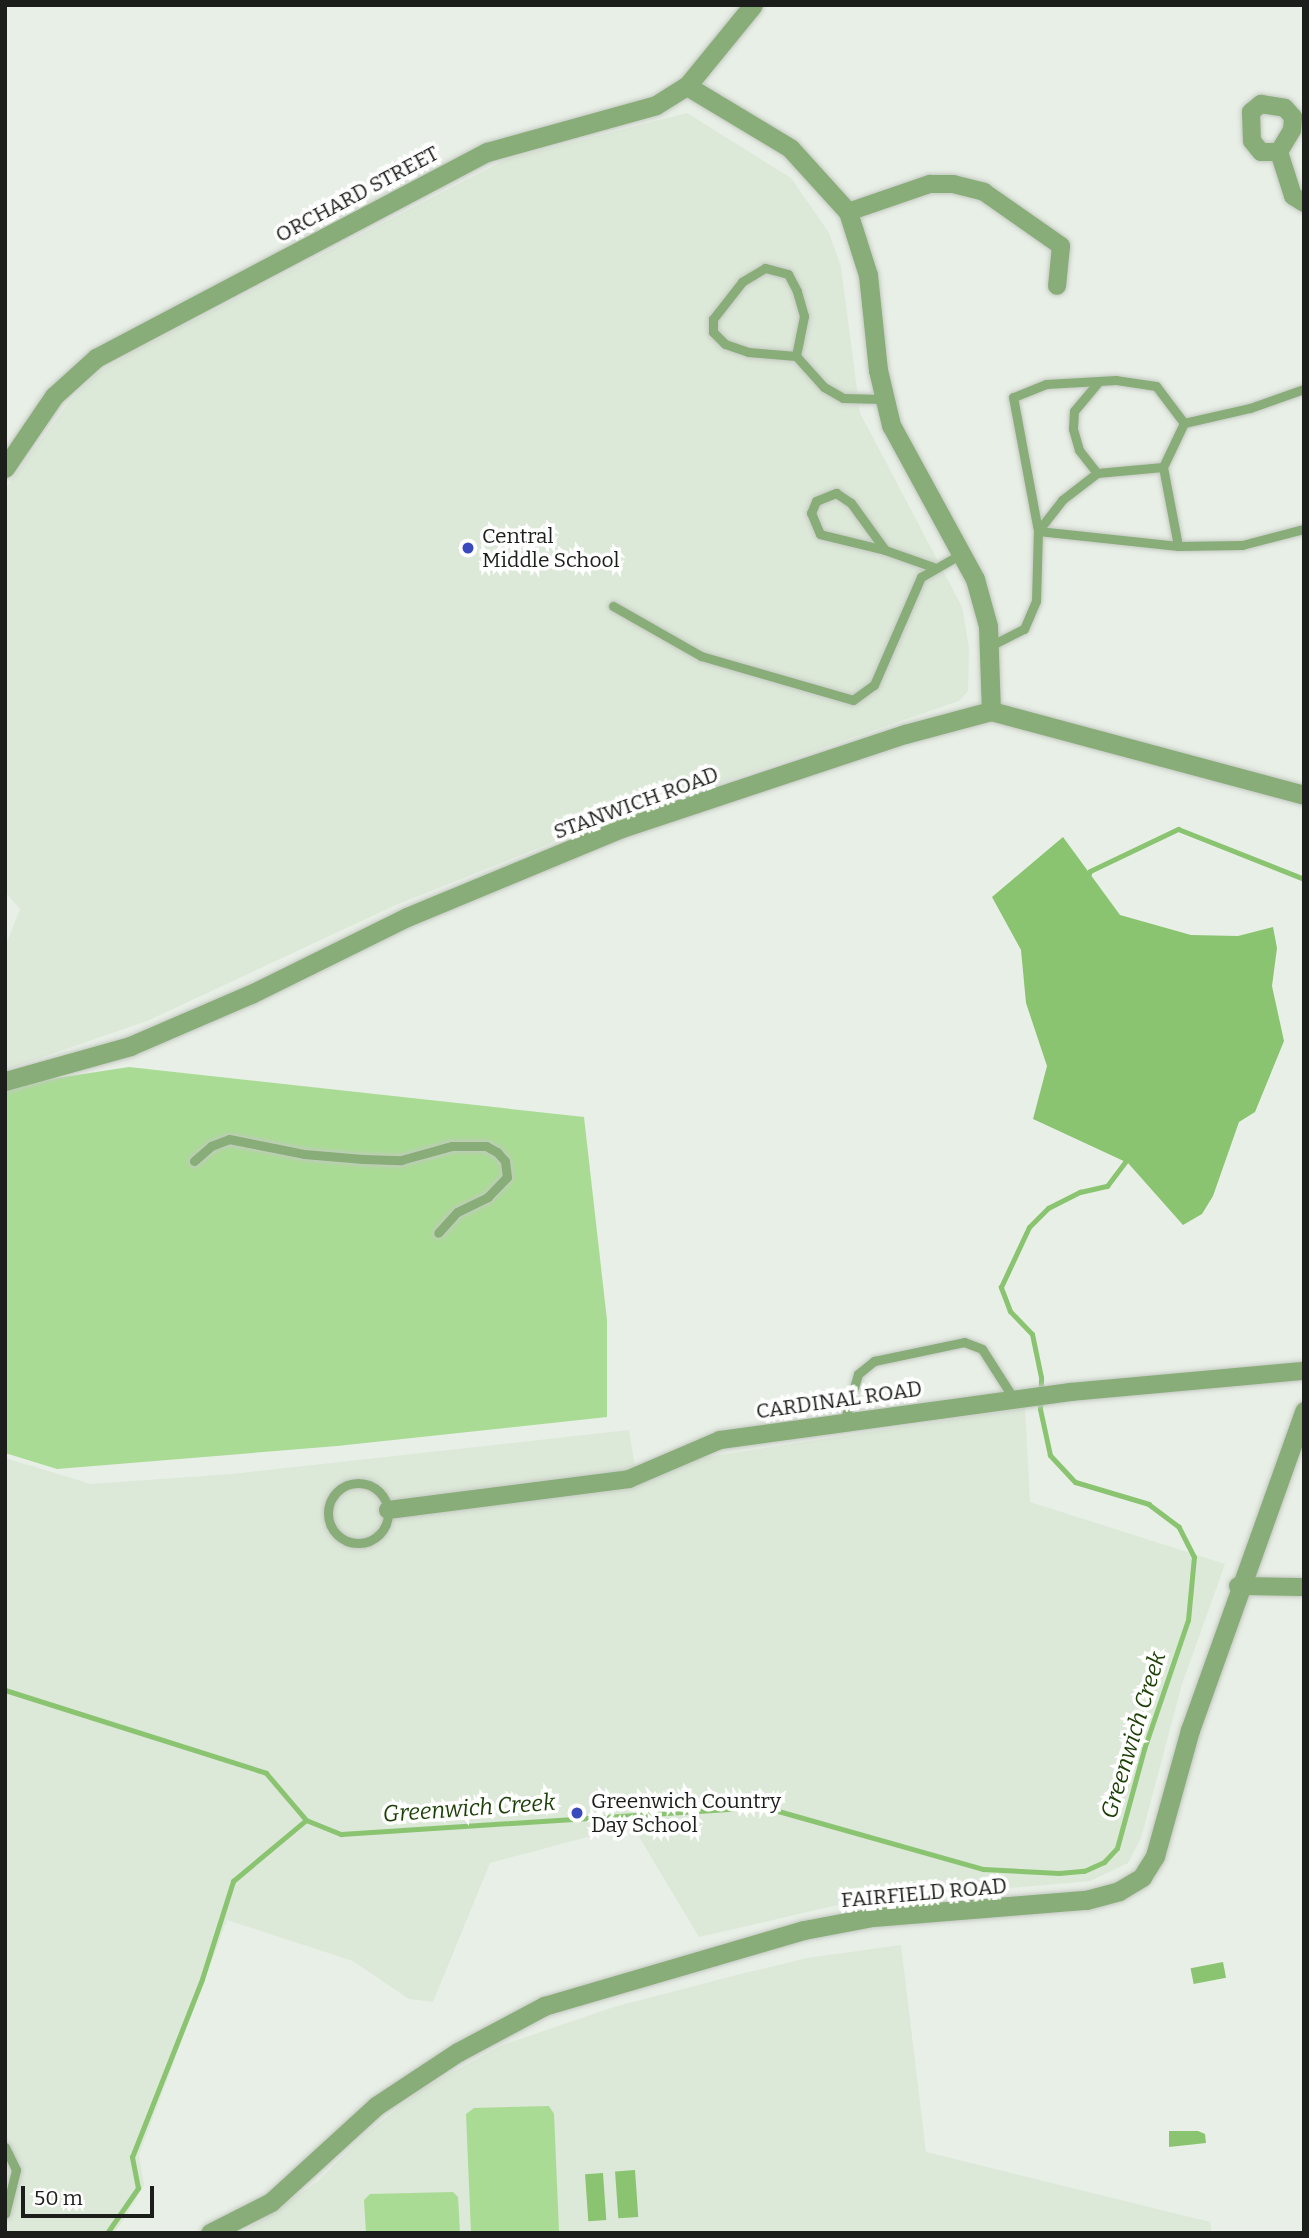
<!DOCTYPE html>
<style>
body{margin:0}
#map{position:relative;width:1309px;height:2238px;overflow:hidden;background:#e8efe6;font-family:Bitter,serif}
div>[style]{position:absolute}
.built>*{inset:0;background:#dce8d8}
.green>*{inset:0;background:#aadb95}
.water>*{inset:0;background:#8ac471;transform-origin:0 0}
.stream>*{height:5px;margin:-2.5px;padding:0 2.5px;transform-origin:2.5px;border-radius:2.5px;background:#8ac471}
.roads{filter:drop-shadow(0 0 2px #c3c9c1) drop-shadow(0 0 2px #c3c9c1)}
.service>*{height:9px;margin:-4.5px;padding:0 4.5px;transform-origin:4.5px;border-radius:4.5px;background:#88ad78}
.service>.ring{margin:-4.5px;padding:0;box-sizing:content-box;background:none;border:9px solid #88ad78;border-radius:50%}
.minor>*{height:18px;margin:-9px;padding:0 9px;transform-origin:9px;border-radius:9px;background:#88ad78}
.tertiary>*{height:19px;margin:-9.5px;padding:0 9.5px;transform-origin:9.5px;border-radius:9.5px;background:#88ad78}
.dots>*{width:19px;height:19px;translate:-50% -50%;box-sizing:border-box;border:4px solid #fff;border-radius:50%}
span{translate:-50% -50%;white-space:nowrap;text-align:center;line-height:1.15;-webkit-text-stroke:7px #fff;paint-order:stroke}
.street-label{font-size:21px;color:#1c1e1b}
.poi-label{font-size:21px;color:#1c1e1b}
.left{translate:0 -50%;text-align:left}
.water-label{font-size:23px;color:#1b3f04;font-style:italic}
.frame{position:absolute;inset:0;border:7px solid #1c1e1b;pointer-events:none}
.scale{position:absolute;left:21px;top:2186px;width:133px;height:32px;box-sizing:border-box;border:4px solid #1c1e1b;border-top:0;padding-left:9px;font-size:21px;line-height:24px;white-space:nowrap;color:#1c1e1b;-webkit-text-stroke:5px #fff;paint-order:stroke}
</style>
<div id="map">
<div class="built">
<i style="clip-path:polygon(687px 113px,791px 178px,829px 233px,841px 267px,860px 413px,962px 607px,969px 648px,968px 691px,959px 701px,591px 827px,398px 904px,147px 1021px,5px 1070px,5px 947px,20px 909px,5px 892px,5px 489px,69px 402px,96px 374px,131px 353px,507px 159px)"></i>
<i style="clip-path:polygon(1025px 1408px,1030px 1502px,1225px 1564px,1182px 1684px,1141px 1838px,1128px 1863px,1090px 1881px,850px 1902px,699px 1937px,632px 1825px,490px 1863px,433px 2002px,409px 1999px,353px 1961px,227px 1920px,139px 2155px,144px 2185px,126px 2216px,114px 2233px,5px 2233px,5px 1458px,91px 1484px,232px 1474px,629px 1430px,635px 1468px)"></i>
<i style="clip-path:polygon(901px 1945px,926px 2152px,1210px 2222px,1212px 2233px,241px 2233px,317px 2182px,363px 2136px,422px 2089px,500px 2046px,614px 2007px,737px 1975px,807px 1958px)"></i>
</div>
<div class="green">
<i style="clip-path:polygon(129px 1067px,584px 1117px,607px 1320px,607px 1417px,337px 1446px,57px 1469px,5px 1453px,5px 1086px)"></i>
<i style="clip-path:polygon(549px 2106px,554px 2114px,559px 2231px,471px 2233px,466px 2114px,474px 2108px)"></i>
<i style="clip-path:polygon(453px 2192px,458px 2197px,460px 2233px,366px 2233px,364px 2200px,370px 2194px)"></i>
</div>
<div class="water">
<i style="clip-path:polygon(1063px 837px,1120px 915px,1191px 935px,1238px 936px,1273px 927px,1277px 948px,1272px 986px,1284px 1041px,1255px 1112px,1239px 1122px,1213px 1196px,1202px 1214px,1183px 1225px,1128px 1163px,1033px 1119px,1047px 1066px,1026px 1003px,1021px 950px,992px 897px)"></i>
<i style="left:1223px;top:1962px;width:16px;height:33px;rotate:79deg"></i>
<i style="clip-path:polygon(1169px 2131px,1198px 2131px,1205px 2134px,1206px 2143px,1169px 2147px)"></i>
<i style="left:635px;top:2170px;width:47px;height:20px;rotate:86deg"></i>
<i style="left:603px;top:2173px;width:47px;height:18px;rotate:86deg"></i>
</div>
<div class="stream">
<i style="left:1088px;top:876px;width:5px;rotate:-68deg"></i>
<i style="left:1090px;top:871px;width:98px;rotate:-25.5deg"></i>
<i style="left:1178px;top:829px;width:136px;rotate:21.6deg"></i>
<i style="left:5px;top:1690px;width:274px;rotate:17.6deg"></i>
<i style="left:266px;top:1773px;width:62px;rotate:49.6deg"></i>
<i style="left:306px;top:1820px;width:38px;rotate:22deg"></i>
<i style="left:341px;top:1834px;width:424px;rotate:-3.7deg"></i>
<i style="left:764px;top:1807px;width:228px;rotate:15.8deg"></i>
<i style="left:983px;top:1869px;width:76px;rotate:3deg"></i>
<i style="left:1059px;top:1873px;width:25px;rotate:-5deg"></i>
<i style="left:1084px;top:1871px;width:22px;rotate:-24deg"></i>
<i style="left:1104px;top:1862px;width:19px;rotate:-47deg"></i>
<i style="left:1117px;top:1848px;width:103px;rotate:-74.7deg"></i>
<i style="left:1144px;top:1749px;width:136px;rotate:-71.2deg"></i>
<i style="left:1188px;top:1620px;width:63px;rotate:-84.6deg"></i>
<i style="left:1194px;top:1557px;width:34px;rotate:-117deg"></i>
<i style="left:1179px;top:1527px;width:38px;rotate:-143deg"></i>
<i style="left:1149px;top:1504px;width:77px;rotate:-163.4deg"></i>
<i style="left:1075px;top:1482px;width:37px;rotate:-133deg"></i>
<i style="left:1050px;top:1455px;width:47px;rotate:-102.3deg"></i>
<i style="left:1040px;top:1409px;width:32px;rotate:-88deg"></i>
<i style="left:1041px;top:1377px;width:44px;rotate:-101.8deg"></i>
<i style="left:1032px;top:1334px;width:32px;rotate:-134deg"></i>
<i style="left:1010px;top:1311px;width:26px;rotate:-111deg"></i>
<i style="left:1001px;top:1287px;width:66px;rotate:-65deg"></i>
<i style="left:1029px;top:1227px;width:27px;rotate:-45deg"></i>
<i style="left:1048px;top:1208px;width:36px;rotate:-27deg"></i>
<i style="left:1080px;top:1192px;width:28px;rotate:-13deg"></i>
<i style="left:1107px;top:1186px;width:34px;rotate:-53deg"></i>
<i style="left:107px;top:2233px;width:55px;rotate:-55.4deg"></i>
<i style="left:138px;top:2188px;width:32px;rotate:-101deg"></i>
<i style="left:132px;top:2157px;width:191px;rotate:-68.5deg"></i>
<i style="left:202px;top:1979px;width:103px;rotate:-72.4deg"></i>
<i style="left:233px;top:1881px;width:95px;rotate:-39.9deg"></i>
</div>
<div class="roads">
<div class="service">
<i style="left:796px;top:356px;width:41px;rotate:-78.7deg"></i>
<i style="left:804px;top:316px;width:26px;rotate:-106deg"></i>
<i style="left:797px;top:291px;width:19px;rotate:-118deg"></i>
<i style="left:788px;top:274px;width:24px;rotate:-165deg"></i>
<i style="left:765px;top:268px;width:27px;rotate:149deg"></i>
<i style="left:742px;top:282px;width:47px;rotate:128.1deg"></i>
<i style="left:713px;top:319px;width:13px;rotate:90deg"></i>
<i style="left:713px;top:332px;width:17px;rotate:45deg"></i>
<i style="left:725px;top:344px;width:24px;rotate:19deg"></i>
<i style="left:748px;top:352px;width:48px;rotate:4.8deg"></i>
<i style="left:796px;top:356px;width:42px;rotate:47.9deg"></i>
<i style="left:824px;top:387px;width:22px;rotate:30deg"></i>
<i style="left:843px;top:398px;width:40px;rotate:1.4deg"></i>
<i style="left:1184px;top:423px;width:46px;rotate:-127.1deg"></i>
<i style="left:1156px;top:386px;width:40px;rotate:-171.5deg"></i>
<i style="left:1116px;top:380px;width:70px;rotate:176.7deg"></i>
<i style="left:1046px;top:384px;width:35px;rotate:158deg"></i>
<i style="left:1013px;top:397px;width:136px;rotate:79.4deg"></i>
<i style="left:1038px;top:531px;width:141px;rotate:6.1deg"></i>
<i style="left:1178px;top:546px;width:64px;rotate:-0.9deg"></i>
<i style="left:1242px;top:545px;width:64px;rotate:-14.5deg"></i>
<i style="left:1163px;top:467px;width:80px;rotate:79.2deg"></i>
<i style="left:1097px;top:473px;width:29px;rotate:-128deg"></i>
<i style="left:1079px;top:450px;width:22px;rotate:-106deg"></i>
<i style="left:1073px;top:429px;width:18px;rotate:-87deg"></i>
<i style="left:1074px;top:411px;width:39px;rotate:-50deg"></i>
<i style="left:885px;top:550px;width:67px;rotate:-166.2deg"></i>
<i style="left:820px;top:534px;width:23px;rotate:-113deg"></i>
<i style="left:811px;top:513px;width:13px;rotate:-67deg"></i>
<i style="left:816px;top:501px;width:22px;rotate:-22deg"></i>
<i style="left:836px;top:493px;width:18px;rotate:34deg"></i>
<i style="left:851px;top:503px;width:58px;rotate:54.1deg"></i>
<i style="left:885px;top:550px;width:51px;rotate:19.5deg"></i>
<i style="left:613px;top:606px;width:101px;rotate:29.6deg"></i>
<i style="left:701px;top:656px;width:158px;rotate:16.1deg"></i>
<i style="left:853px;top:700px;width:26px;rotate:-36deg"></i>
<i style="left:874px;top:685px;width:118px;rotate:-66.5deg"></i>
<i style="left:921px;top:577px;width:46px;rotate:-29.9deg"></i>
<i style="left:990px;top:646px;width:38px;rotate:-27deg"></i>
<i style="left:1024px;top:629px;width:30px;rotate:-67deg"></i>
<i style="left:1036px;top:601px;width:70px;rotate:-88.4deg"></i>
<i style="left:1038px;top:531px;width:39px;rotate:-52deg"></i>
<i style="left:1062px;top:500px;width:44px;rotate:-37.6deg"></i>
<i style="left:1097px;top:473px;width:66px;rotate:-5.2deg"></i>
<i style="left:1163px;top:467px;width:49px;rotate:-64.5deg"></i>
<i style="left:1184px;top:423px;width:68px;rotate:-12.8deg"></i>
<i style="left:1250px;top:408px;width:57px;rotate:-19.4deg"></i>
<i style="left:194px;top:1161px;width:23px;rotate:-41deg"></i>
<i style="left:211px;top:1146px;width:19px;rotate:-21deg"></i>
<i style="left:229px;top:1139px;width:76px;rotate:11.3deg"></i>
<i style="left:304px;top:1154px;width:59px;rotate:4.8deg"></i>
<i style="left:363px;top:1159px;width:38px;rotate:2deg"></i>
<i style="left:401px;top:1160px;width:53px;rotate:-15.4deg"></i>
<i style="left:452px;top:1146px;width:34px"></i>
<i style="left:486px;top:1146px;width:13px;rotate:29deg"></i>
<i style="left:497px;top:1152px;width:12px;rotate:48deg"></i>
<i style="left:505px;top:1161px;width:16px;rotate:83deg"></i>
<i style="left:507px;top:1177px;width:28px;rotate:134deg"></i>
<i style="left:488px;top:1197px;width:34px;rotate:154deg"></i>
<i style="left:457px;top:1212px;width:28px;rotate:132deg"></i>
<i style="left:844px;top:1422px;width:50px;rotate:-73.7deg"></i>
<i style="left:858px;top:1374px;width:21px;rotate:-39deg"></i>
<i style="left:874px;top:1361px;width:92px;rotate:-11.9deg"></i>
<i style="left:964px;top:1342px;width:19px;rotate:21deg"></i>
<i style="left:982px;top:1349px;width:59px;rotate:57.4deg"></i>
<i class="ring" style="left:328px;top:1483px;width:51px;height:51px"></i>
<i style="left:5px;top:2147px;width:25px;rotate:64deg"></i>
<i style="left:16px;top:2170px;width:45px;rotate:104deg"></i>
</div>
<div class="minor">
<i style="left:1279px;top:152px;width:18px;rotate:180deg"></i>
<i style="left:1261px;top:152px;width:14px;rotate:-129deg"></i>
<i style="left:1252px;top:141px;width:29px;rotate:-92deg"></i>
<i style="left:1251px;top:112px;width:13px;rotate:-39deg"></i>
<i style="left:1261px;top:104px;width:24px;rotate:9deg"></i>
<i style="left:1285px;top:108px;width:12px;rotate:48deg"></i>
<i style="left:1293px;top:117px;width:13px;rotate:94deg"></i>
<i style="left:1292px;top:130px;width:26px;rotate:121deg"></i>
<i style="left:1279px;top:152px;width:46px;rotate:72.3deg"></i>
<i style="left:1293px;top:196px;width:13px;rotate:32deg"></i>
<i style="left:848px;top:212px;width:87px;rotate:-18.9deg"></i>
<i style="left:930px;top:184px;width:23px"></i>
<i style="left:953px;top:184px;width:32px;rotate:14deg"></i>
<i style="left:984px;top:192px;width:94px;rotate:35deg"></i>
<i style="left:1061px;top:246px;width:40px;rotate:95.7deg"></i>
<i style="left:388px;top:1510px;width:243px;rotate:-7.3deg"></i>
<i style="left:629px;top:1479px;width:99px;rotate:-23.2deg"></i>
<i style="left:720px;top:1440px;width:354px;rotate:-7.8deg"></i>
<i style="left:1071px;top:1392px;width:234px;rotate:-5.2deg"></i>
<i style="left:1238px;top:1586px;width:66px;rotate:0.9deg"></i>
</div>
<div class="tertiary">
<i style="left:687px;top:86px;width:120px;rotate:31deg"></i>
<i style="left:790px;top:148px;width:86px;rotate:47.8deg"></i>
<i style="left:848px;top:212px;width:66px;rotate:72.4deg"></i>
<i style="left:868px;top:275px;width:96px;rotate:84deg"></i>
<i style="left:878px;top:370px;width:57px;rotate:76.7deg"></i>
<i style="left:891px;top:425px;width:175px;rotate:61.4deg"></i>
<i style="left:975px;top:579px;width:49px;rotate:74.5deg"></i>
<i style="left:988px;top:626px;width:85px;rotate:88deg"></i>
<i style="left:5px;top:468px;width:87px;rotate:-55.8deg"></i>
<i style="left:54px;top:396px;width:57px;rotate:-42.1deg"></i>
<i style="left:96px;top:358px;width:442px;rotate:-27.8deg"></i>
<i style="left:487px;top:152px;width:175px;rotate:-15.5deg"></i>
<i style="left:656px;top:105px;width:36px;rotate:-32deg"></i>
<i style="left:687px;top:86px;width:104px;rotate:-50.8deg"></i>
<i style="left:5px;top:1081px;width:130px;rotate:-15.6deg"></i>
<i style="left:130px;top:1046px;width:132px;rotate:-23.3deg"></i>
<i style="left:251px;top:994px;width:174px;rotate:-26.3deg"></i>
<i style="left:407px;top:917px;width:230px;rotate:-22.5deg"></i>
<i style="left:619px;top:829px;width:301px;rotate:-18.4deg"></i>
<i style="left:905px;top:734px;width:89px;rotate:-15deg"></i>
<i style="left:991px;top:711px;width:324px;rotate:15deg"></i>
<i style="left:210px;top:2233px;width:68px;rotate:-26.9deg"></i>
<i style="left:271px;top:2202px;width:142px;rotate:-42.4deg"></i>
<i style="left:376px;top:2106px;width:98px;rotate:-33.4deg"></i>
<i style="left:458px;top:2052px;width:98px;rotate:-28.1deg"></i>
<i style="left:544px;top:2006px;width:271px;rotate:-16.3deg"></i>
<i style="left:804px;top:1930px;width:70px;rotate:-10.7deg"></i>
<i style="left:873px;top:1917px;width:214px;rotate:-4.6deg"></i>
<i style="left:1086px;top:1900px;width:34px;rotate:-15deg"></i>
<i style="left:1119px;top:1891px;width:27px;rotate:-31deg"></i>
<i style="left:1142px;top:1877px;width:25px;rotate:-58deg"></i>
<i style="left:1155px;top:1856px;width:131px;rotate:-74.5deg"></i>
<i style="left:1190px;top:1730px;width:339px;rotate:-70.3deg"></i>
</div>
</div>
<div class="dots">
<i style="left:468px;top:548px;background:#394abc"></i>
<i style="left:577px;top:1813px;background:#394abc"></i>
</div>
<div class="street-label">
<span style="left:357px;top:194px;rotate:-28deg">ORCHARD STREET</span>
<span style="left:636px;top:803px;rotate:-20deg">STANWICH ROAD</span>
<span style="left:839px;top:1400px;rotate:-8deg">CARDINAL ROAD</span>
<span style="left:924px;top:1893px;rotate:-5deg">FAIRFIELD ROAD</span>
</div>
<div class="poi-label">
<span class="left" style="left:482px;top:548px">Central<br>Middle School</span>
<span class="left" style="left:591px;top:1813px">Greenwich Country<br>Day School</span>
</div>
<div class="water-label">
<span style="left:1133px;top:1735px;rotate:-73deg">Greenwich Creek</span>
<span style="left:469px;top:1808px;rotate:-4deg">Greenwich Creek</span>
</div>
<div class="frame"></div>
<div class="scale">50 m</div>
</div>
